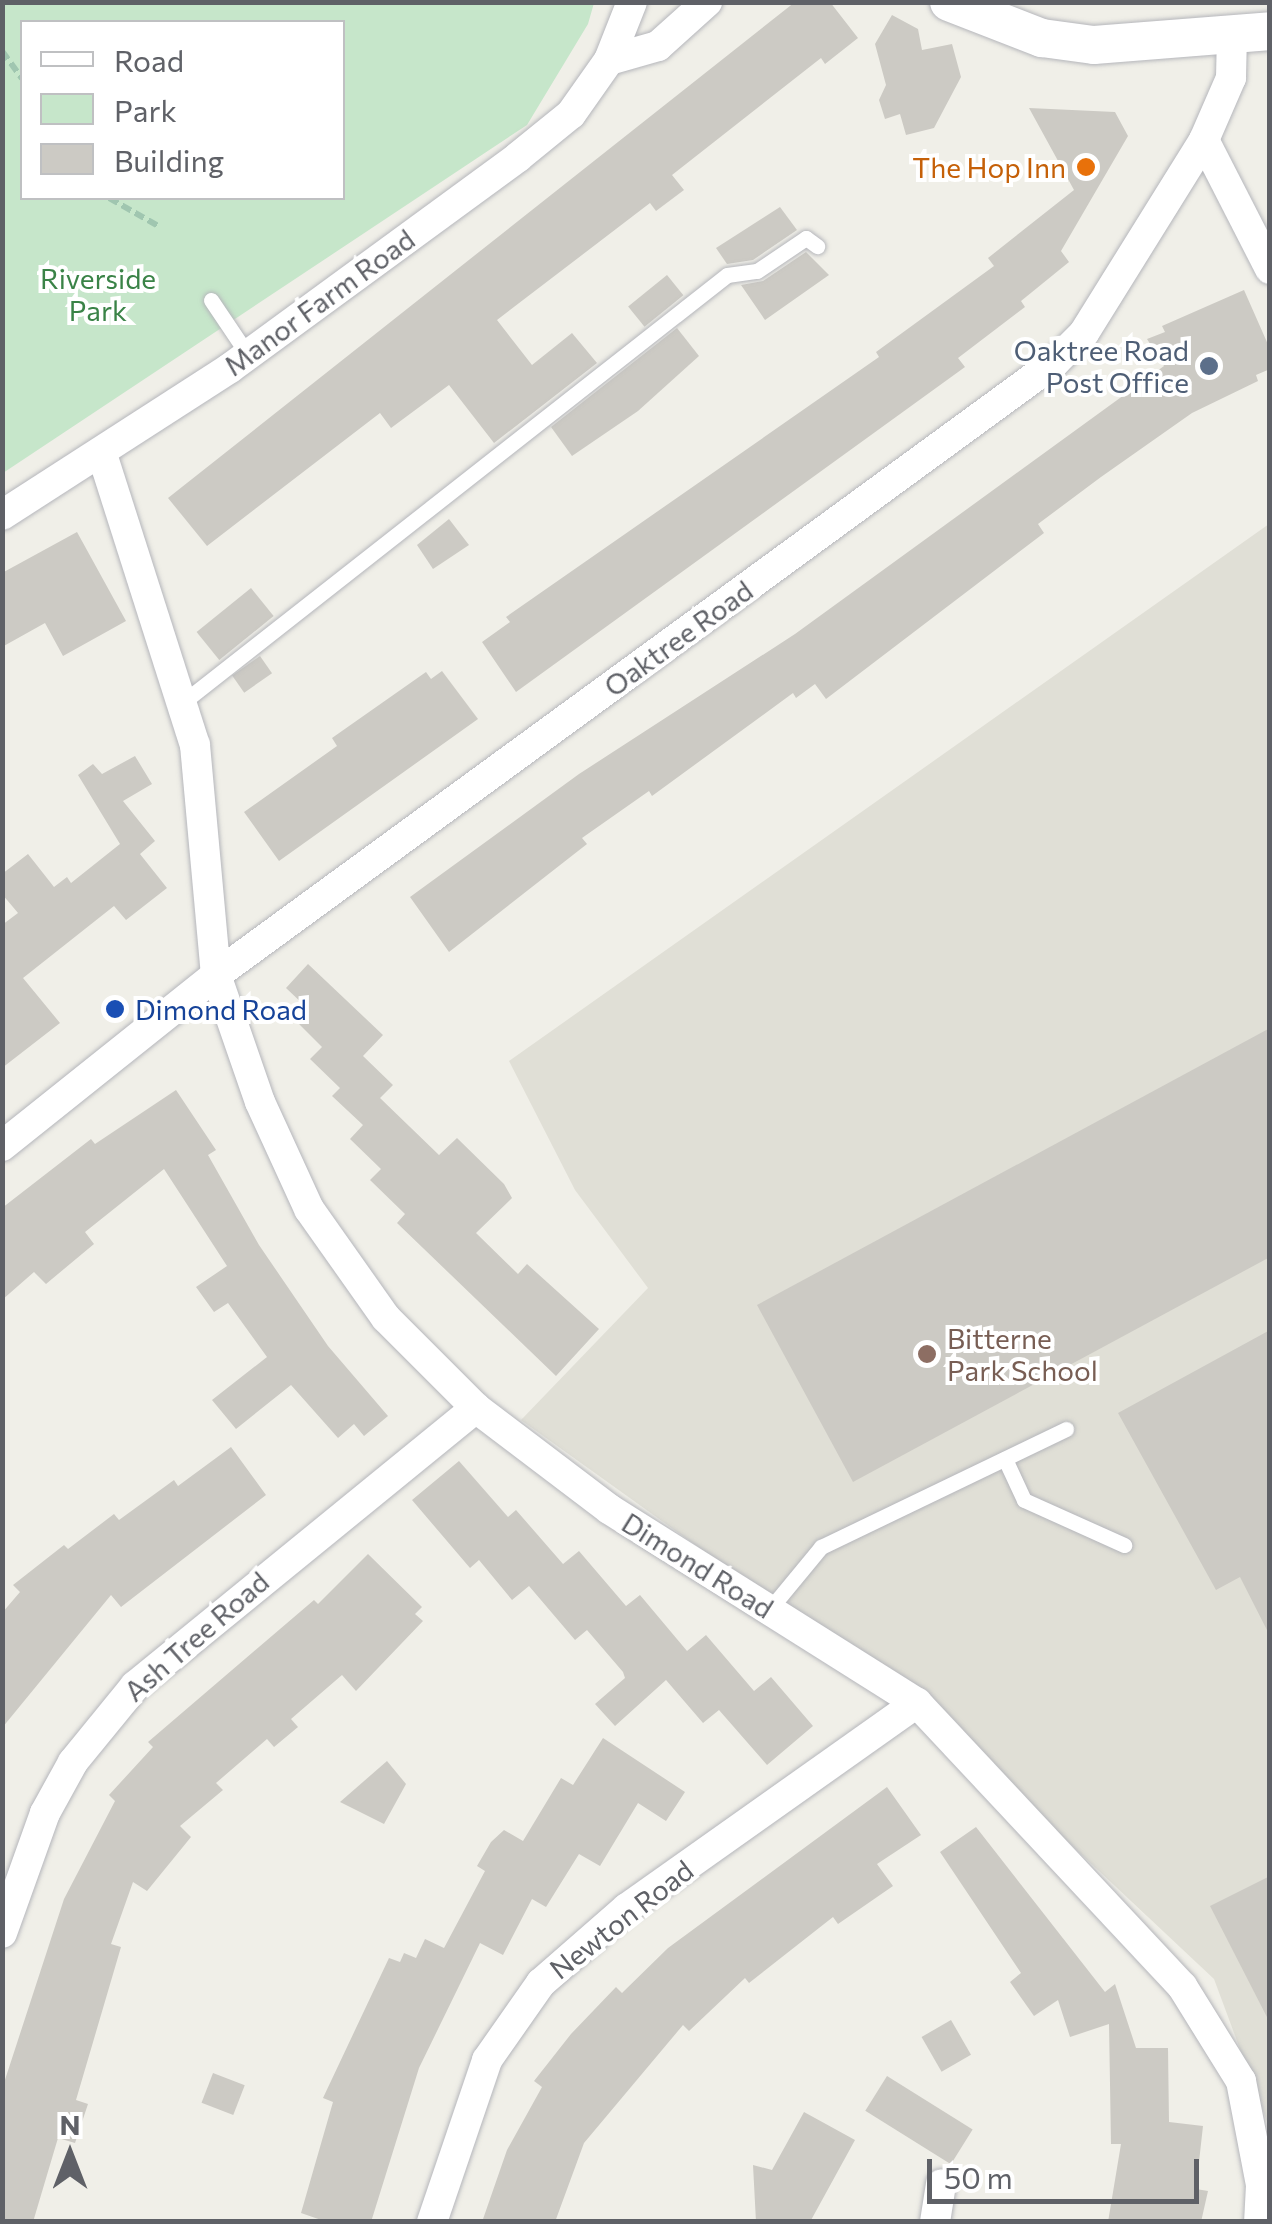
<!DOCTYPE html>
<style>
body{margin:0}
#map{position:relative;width:1272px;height:2224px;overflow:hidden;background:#f0efe8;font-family:Commissioner,sans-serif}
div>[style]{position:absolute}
.education>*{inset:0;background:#e0dfd6}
.green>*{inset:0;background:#c6e6ca}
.building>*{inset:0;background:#cccac4;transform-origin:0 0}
.path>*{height:6px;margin-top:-3px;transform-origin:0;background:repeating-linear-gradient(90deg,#a0c6b0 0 10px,transparent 0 15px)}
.roads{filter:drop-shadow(0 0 2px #b5b6bb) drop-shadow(0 0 2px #b5b6bb)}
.service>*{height:15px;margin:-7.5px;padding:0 7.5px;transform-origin:7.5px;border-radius:7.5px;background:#fff}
.minor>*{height:30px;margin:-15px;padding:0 15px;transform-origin:15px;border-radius:15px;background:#fff}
.tertiary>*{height:38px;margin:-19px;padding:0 19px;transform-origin:19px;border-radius:19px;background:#fff}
.dots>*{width:28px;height:28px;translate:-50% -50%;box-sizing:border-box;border:5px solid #fff;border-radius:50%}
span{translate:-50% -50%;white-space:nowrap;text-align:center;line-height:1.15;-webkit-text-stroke:8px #fff;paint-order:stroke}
.food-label{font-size:28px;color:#c56008}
.right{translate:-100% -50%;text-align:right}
.park-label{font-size:28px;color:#3a8347}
.street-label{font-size:28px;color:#5f6167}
.service-label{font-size:28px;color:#4e5e75}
.transit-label{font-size:28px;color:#164399}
.left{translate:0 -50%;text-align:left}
.education-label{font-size:28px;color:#785e54}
.frame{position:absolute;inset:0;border:5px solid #5f6167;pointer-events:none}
.legend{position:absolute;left:20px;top:20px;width:325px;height:180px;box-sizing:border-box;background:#fff;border:2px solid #bfc0c2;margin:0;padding:12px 18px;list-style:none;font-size:30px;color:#5f6167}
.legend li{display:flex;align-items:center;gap:20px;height:50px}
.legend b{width:50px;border:2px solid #bfc0c2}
.north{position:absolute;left:20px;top:2104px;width:100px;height:100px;-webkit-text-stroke:8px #fff;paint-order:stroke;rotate:0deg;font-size:28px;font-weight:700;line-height:40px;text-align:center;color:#5f6167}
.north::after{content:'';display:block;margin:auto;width:35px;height:45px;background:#5f6167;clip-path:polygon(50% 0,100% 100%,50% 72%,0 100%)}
.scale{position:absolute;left:927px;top:2159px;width:272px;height:45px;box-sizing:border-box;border:5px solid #5f6167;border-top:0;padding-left:12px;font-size:30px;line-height:35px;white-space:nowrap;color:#5f6167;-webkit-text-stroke:8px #fff;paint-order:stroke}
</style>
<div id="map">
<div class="education">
<i style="clip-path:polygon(1269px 524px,1269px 2127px,1214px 1979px,934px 1716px,521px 1420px,648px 1288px,575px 1190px,509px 1061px)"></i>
</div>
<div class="green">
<i style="clip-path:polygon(evenodd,3px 3px,594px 3px,588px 24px,527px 125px,3px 473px,3px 3px,22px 22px,342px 22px,342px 198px,22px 198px,22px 22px)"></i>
</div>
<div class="building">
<i style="clip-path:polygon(795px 2px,830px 2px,858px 38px,825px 64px,821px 58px,672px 175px,684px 190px,656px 211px,650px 203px,497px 320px,532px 365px,572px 333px,597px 363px,494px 443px,449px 385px,391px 428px,380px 413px,207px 546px,168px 498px)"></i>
<i style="clip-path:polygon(892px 15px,918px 29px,922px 50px,952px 44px,961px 77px,934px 128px,906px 135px,900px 114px,885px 119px,879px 100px,886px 85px,875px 44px)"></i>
<i style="clip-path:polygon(1029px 108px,1115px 112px,1128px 136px,1061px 251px,1069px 262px,1021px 301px,1025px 307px,958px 358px,965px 367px,516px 692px,482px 642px,510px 622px,506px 617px,879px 357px,876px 352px,994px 266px,988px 258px,1074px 190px)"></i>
<i style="clip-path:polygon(780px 207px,797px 230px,753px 260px,727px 264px,716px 248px)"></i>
<i style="clip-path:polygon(806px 252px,829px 275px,765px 320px,741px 285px,763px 281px)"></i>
<i style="left:667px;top:275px;width:26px;height:50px;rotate:51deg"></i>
<i style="clip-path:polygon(1244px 290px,1270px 349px,1270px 369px,1256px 375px,1258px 381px,1192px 413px,1101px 477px,1038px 524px,1044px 533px,826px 699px,815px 684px,796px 698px,793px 693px,652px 796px,649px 791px,582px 838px,587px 844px,449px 952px,410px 897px,579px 774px,795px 634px,1164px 366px,1147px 339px,1165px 332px,1162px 326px)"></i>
<i style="clip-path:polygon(677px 328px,699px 356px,638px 411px,572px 456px,551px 427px)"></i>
<i style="clip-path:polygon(449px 519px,469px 545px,433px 569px,417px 545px)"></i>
<i style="clip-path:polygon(77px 532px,126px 621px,63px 656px,45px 623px,2px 647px,2px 573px)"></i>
<i style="left:251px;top:588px;width:36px;height:70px;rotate:51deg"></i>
<i style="left:260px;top:656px;width:21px;height:34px;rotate:55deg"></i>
<i style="clip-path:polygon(442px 671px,478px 719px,279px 861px,244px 812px,337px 746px,332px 738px,426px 672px,431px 679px)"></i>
<i style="clip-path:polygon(135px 756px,152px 784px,123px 801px,155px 841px,140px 854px,167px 888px,126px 920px,114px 906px,23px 978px,60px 1023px,2px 1068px,2px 925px,18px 913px,2px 894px,2px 874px,28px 854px,54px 887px,67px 877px,71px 883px,120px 844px,78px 775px,93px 764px,102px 774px)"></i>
<i style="clip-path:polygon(308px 964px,383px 1035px,363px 1056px,393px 1085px,380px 1098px,439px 1155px,457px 1138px,504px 1184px,512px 1198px,476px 1233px,518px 1274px,527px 1264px,599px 1329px,556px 1376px,397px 1223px,405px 1214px,370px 1180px,381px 1169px,350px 1139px,363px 1125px,332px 1096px,340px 1088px,310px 1059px,322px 1047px,293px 1018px,305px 1006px,286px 988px)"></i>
<i style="clip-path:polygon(1270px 1028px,1270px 1257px,853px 1482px,757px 1305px)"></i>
<i style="clip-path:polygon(176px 1090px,216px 1150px,208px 1155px,259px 1245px,328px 1346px,388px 1416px,364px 1436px,354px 1424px,338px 1438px,291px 1385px,236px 1429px,212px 1400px,267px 1357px,228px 1303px,214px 1312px,196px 1287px,227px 1266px,164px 1169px,85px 1232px,94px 1244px,46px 1284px,34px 1272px,2px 1300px,2px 1208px,91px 1139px,95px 1144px)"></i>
<i style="clip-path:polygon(1270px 1330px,1270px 1636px,1240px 1577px,1216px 1590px,1118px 1413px)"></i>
<i style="clip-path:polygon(231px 1447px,266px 1495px,121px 1607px,111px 1595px,2px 1728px,2px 1613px,20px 1592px,13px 1585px,64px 1545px,68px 1549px,114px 1514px,119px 1520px,174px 1480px,178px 1486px)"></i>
<i style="clip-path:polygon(459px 1461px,508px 1517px,516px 1510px,563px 1564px,579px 1551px,626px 1606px,640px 1595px,687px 1651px,706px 1635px,754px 1691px,771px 1677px,813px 1726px,767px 1765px,719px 1710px,703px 1723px,666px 1680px,615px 1726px,595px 1704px,625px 1678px,623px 1672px,587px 1630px,575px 1640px,529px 1586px,512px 1600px,479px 1560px,470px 1568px,412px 1500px)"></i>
<i style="clip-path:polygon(368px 1554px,422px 1607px,415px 1614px,423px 1621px,356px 1691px,342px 1675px,291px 1719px,298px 1727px,274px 1747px,267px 1739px,216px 1783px,223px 1790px,180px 1826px,191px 1837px,147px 1891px,133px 1882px,111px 1944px,121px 1947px,76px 2100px,88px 2104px,75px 2143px,58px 2138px,33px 2222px,2px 2222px,2px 2089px,64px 1899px,115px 1801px,109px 1795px,153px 1747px,148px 1742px,314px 1600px,318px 1604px)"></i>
<i style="clip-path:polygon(603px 1738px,685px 1792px,666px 1821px,638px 1803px,600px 1866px,579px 1854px,546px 1907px,532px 1899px,503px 1955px,480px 1943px,419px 2068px,371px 2222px,327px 2222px,301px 2213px,333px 2102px,323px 2098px,389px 1958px,400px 1962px,404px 1953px,416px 1958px,425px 1939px,444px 1948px,485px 1871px,477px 1866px,491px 1842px,504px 1830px,523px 1841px,561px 1778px,573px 1785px)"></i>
<i style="clip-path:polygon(387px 1761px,406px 1784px,384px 1824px,340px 1802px)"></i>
<i style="clip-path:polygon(887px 1787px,921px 1835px,877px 1864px,893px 1886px,838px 1924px,833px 1917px,749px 1983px,745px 1978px,689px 2031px,683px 2025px,584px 2143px,555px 2222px,482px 2222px,507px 2150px,542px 2087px,534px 2081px,571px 2034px,616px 1987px,622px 1993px,668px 1948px)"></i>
<i style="clip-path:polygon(976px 1827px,1105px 1992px,1115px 1984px,1136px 2048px,1168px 2048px,1169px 2122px,1203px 2126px,1196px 2189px,1208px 2191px,1201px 2222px,1108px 2222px,1121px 2144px,1111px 2144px,1109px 2024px,1070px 2037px,1058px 2000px,1034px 2016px,1010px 1982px,1021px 1973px,940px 1852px)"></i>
<i style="clip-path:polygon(1270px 1876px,1270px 2023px,1210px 1906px)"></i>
<i style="left:951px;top:2020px;width:40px;height:34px;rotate:60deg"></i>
<i style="left:213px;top:2073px;width:34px;height:32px;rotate:21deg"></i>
<i style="left:887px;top:2076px;width:101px;height:41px;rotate:32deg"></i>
<i style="clip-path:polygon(804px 2112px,855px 2140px,810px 2222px,756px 2222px,753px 2165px,772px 2170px)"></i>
</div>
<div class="path">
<i style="left:2px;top:51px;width:34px;rotate:54deg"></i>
<i style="left:109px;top:198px;width:59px;rotate:29.6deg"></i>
</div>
<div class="roads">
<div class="service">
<i style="left:211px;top:300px;width:66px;rotate:56.1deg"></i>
<i style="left:182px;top:703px;width:693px;rotate:-38.14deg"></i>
<i style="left:727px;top:275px;width:30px;rotate:-8deg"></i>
<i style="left:757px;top:271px;width:59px;rotate:-34deg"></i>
<i style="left:806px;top:238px;width:14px;rotate:36deg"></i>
<i style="left:1005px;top:1459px;width:45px;rotate:65.1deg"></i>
<i style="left:1024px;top:1500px;width:110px;rotate:24.2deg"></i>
<i style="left:769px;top:1610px;width:82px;rotate:-50.5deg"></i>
<i style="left:821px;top:1547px;width:272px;rotate:-25.7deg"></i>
</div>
<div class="minor">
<i style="left:609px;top:60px;width:51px;rotate:-15.9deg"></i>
<i style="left:658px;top:46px;width:66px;rotate:-41.9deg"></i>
<i style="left:1204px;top:140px;width:145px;rotate:62.9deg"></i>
<i style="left:102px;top:454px;width:305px;rotate:72.3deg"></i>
<i style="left:195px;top:745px;width:231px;rotate:84.8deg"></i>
<i style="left:216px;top:975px;width:134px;rotate:70.9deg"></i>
<i style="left:260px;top:1102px;width:118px;rotate:65.4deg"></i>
<i style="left:309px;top:1209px;width:133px;rotate:54.8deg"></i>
<i style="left:386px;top:1318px;width:127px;rotate:45deg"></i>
<i style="left:476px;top:1408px;width:167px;rotate:37.2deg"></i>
<i style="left:609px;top:1509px;width:364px;rotate:32.2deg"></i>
<i style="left:917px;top:1703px;width:388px;rotate:46.9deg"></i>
<i style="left:1182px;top:1986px;width:112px;rotate:58.2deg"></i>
<i style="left:1241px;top:2081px;width:106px;rotate:79.1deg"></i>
<i style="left:1261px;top:2185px;width:37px;rotate:93deg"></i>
<i style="left:2px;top:515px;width:271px;rotate:-32.8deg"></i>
<i style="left:230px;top:368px;width:357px;rotate:-36.2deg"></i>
<i style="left:518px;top:157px;width:68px;rotate:-39.1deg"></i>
<i style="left:571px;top:114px;width:66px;rotate:-54.9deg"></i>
<i style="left:609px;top:60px;width:62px;rotate:-68.4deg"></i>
<i style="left:2px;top:1146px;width:274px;rotate:-38.6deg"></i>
<i style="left:216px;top:975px;width:1039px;rotate:-36.15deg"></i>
<i style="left:1055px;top:362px;width:41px;rotate:-45deg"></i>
<i style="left:1084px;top:333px;width:227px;rotate:-58.1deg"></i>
<i style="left:1204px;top:140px;width:68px;rotate:-66.5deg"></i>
<i style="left:1231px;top:78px;width:43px;rotate:-88.7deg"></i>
<i style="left:2px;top:1933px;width:127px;rotate:-70.3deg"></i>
<i style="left:45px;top:1813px;width:58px;rotate:-61.2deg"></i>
<i style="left:73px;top:1762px;width:98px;rotate:-50.8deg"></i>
<i style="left:135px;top:1686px;width:440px;rotate:-39.2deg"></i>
<i style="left:432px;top:2222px;width:171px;rotate:-71.2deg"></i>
<i style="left:487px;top:2060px;width:94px;rotate:-55deg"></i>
<i style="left:541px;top:1983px;width:114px;rotate:-41.1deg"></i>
<i style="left:627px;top:1908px;width:355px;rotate:-35.3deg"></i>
<i style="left:935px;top:2222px;width:38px;rotate:-81deg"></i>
</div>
<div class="tertiary">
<i style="left:949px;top:2px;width:100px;rotate:21.2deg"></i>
<i style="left:1042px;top:38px;width:52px;rotate:7.7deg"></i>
<i style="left:1094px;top:45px;width:177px;rotate:-4.5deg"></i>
</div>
</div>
<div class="dots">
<i style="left:1086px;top:167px;background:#e8710a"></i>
<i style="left:1209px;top:366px;background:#5c6f8a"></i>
<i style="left:115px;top:1009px;background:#1a4fb4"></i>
<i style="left:927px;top:1354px;background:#8d6e63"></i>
</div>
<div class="food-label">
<span class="right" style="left:1066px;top:167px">The Hop Inn</span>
</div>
<div class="park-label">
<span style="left:98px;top:294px">Riverside<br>Park</span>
</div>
<div class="street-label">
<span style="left:319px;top:302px;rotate:-36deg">Manor Farm Road</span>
<span style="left:678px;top:638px;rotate:-36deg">Oaktree Road</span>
<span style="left:698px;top:1565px;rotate:32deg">Dimond Road</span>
<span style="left:196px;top:1636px;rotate:-41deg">Ash Tree Road</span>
<span style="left:621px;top:1919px;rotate:-38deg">Newton Road</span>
</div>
<div class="service-label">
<span class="right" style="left:1189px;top:366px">Oaktree Road<br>Post Office</span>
</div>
<div class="transit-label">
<span class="left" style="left:135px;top:1009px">Dimond Road</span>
</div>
<div class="education-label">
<span class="left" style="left:947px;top:1354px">Bitterne<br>Park School</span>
</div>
<div class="frame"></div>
<ul class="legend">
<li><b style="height:12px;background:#fff"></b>Road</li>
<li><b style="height:28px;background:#c6e6ca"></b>Park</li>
<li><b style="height:28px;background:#cccac4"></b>Building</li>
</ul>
<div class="north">N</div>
<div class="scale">50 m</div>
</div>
